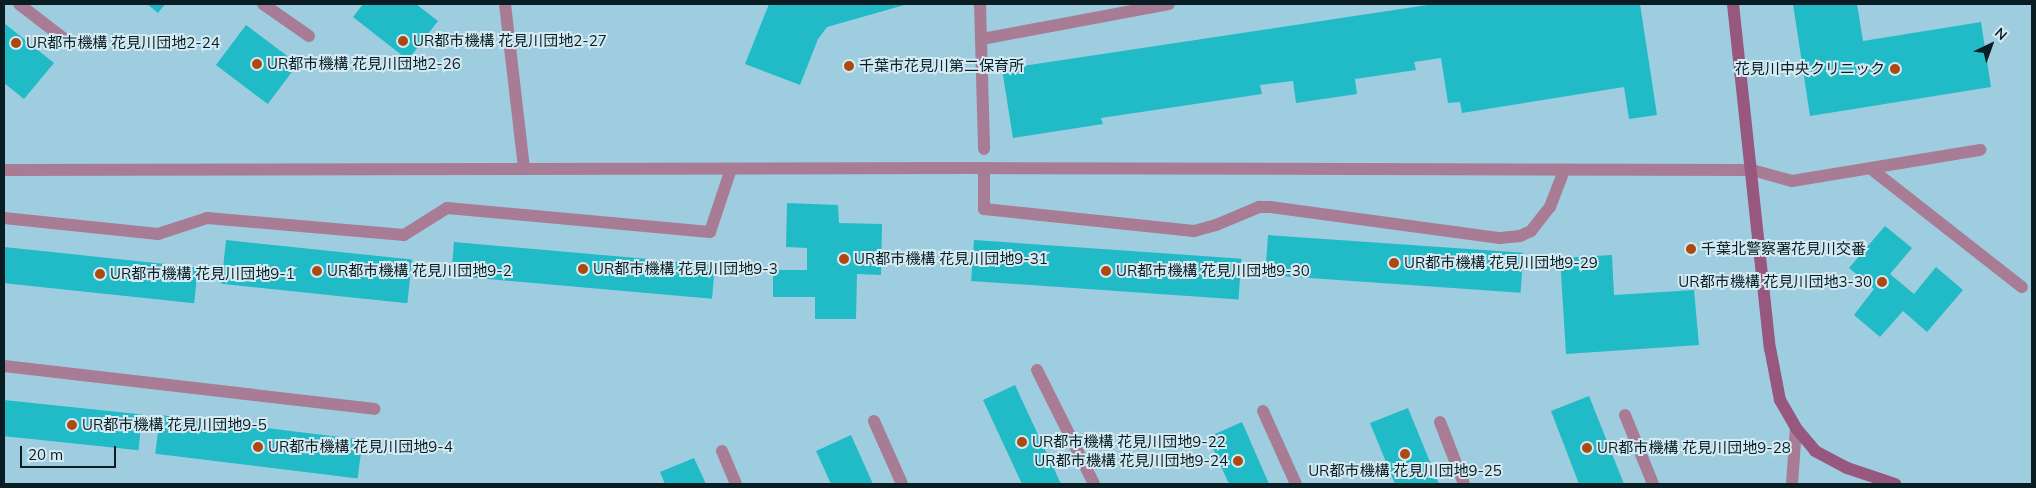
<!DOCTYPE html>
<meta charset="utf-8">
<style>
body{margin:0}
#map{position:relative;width:2036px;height:488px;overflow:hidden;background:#9fcde0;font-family:Mulish,"Noto Sans JP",sans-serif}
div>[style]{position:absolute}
.building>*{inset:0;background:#21bac7;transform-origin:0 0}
.lane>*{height:12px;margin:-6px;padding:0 6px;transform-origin:6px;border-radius:6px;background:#a97c95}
.street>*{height:12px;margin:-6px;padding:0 6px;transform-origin:6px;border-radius:6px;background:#a97c95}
.secondary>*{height:12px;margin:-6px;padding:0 6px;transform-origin:6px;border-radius:6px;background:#98577e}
.dots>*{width:14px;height:14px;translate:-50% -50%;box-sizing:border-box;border:2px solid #d3eaf3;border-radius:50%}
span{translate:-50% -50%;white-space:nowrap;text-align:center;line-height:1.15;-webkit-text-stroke:4px #d3eaf3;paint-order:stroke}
.poi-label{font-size:15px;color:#0a1d23}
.left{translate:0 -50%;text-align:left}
.right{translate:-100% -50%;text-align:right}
.frame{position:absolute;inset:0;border:5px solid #0a1d23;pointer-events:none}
.north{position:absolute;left:1966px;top:20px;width:50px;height:50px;-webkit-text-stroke:4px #d3eaf3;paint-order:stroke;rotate:42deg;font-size:14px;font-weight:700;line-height:20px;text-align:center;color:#0a1d23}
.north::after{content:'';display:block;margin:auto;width:18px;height:22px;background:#0a1d23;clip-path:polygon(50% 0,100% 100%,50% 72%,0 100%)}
.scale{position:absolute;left:20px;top:446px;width:96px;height:22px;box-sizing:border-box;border:2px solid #0a1d23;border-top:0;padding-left:6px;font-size:15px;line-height:18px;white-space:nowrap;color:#0a1d23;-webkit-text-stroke:4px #d3eaf3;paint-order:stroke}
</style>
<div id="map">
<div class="building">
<i style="clip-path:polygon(147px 4px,165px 4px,158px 13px)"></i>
<i style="clip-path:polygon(363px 4px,416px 4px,438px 21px,408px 60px,353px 17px)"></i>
<i style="clip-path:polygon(769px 4px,908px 4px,827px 27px,818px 39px,800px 85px,745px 64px)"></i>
<i style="clip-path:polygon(1434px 4px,1640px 4px,1657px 115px,1629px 119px,1624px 87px,1462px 113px,1460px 102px,1448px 103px,1441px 58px,1414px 62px,1416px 70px,1355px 79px,1357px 94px,1296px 103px,1293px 81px,1260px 85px,1262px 94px,1101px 118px,1103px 124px,1013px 138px,1002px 69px)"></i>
<i style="clip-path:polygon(1793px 4px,1857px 4px,1863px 41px,1981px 22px,1991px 87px,1810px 116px)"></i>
<i style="clip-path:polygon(4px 23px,54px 63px,24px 99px,4px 83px)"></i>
<i style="left:246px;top:25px;width:65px;height:50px;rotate:37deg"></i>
<i style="clip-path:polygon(787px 203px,838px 205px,839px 223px,882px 224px,881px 275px,857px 274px,856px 319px,815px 319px,815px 297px,773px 297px,773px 270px,807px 270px,807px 248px,786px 247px)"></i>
<i style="clip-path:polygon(1885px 226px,1912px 248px,1890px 274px,1914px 294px,1936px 267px,1963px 290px,1927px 332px,1903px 311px,1880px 337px,1854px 315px,1874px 289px,1849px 268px)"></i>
<i style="left:1268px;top:235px;width:256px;height:40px;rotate:4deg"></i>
<i style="left:226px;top:240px;width:187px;height:44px;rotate:6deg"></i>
<i style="left:974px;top:240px;width:268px;height:41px;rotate:4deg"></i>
<i style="left:454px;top:242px;width:262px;height:34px;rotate:5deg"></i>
<i style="left:4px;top:247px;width:195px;height:36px;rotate:6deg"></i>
<i style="clip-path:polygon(1612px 255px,1614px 295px,1694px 290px,1699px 345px,1566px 354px,1560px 258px)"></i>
<i style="clip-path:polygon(1015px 385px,1061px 484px,1022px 484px,983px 400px)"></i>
<i style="clip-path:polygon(1589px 396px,1624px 484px,1579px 484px,1551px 411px)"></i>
<i style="left:4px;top:400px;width:139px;height:36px;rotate:6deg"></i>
<i style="clip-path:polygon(1408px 408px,1439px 484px,1395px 484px,1370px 423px)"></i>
<i style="left:160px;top:415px;width:204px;height:39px;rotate:7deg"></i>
<i style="clip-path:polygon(1242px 422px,1269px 484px,1229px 484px,1208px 437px)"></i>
<i style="clip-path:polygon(851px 435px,873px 484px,831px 484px,816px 451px)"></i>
<i style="clip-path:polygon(694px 458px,706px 484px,665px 484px,660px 472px)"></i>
</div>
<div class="lane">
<i style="left:19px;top:4px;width:61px;rotate:37.6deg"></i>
<i style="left:263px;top:4px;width:56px;rotate:34.8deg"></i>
<i style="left:984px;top:168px;width:41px;rotate:90deg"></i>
<i style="left:984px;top:209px;width:211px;rotate:6deg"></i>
<i style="left:1194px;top:231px;width:23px;rotate:-15deg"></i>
<i style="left:1216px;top:225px;width:47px;rotate:-22.7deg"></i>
<i style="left:1259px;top:207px;width:11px"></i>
<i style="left:1270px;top:207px;width:232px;rotate:7.7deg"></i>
<i style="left:1500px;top:238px;width:20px;rotate:-6deg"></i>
<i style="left:1520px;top:236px;width:12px;rotate:-24deg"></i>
<i style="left:1531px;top:231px;width:31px;rotate:-52deg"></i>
<i style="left:1550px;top:207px;width:40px;rotate:-69deg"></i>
<i style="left:1870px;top:168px;width:193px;rotate:38.1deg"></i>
<i style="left:4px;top:218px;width:155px;rotate:5.9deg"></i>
<i style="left:158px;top:234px;width:52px;rotate:-18.1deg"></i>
<i style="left:207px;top:218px;width:198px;rotate:4.9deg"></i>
<i style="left:404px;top:235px;width:51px;rotate:-32.1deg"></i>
<i style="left:447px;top:208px;width:264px;rotate:5.2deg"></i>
<i style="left:710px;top:232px;width:66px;rotate:-71.6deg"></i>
<i style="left:4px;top:366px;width:373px;rotate:6.6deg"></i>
<i style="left:1037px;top:370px;width:127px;rotate:63.4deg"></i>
<i style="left:1263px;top:411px;width:80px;rotate:65.7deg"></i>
<i style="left:1625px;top:415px;width:74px;rotate:67.9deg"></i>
<i style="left:874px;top:421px;width:69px;rotate:66deg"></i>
<i style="left:1440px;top:422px;width:66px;rotate:68.8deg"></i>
<i style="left:722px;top:451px;width:36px;rotate:67deg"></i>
</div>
<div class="street">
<i style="left:505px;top:4px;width:166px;rotate:83.4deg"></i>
<i style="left:980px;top:4px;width:145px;rotate:88.4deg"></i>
<i style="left:982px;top:39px;width:190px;rotate:-10.6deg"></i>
<i style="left:4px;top:170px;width:963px;rotate:-0.12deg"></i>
<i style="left:967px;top:168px;width:785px;rotate:0.15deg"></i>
<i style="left:1752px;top:170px;width:41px;rotate:15.4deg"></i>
<i style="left:1792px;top:181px;width:191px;rotate:-9.4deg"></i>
<i style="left:1792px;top:484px;width:56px;rotate:-85.9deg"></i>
</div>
<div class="secondary">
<i style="left:1733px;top:4px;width:346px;rotate:83.9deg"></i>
<i style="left:1770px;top:348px;width:53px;rotate:79.1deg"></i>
<i style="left:1780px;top:400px;width:32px;rotate:60deg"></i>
<i style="left:1796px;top:428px;width:30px;rotate:50deg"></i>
<i style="left:1815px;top:451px;width:36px;rotate:28deg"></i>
<i style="left:1847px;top:468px;width:51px;rotate:18.4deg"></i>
</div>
<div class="dots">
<i style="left:403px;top:41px;background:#ac4911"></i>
<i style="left:16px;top:43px;background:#ac4911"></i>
<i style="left:257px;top:64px;background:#ac4911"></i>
<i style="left:849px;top:66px;background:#ac4911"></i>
<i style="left:1895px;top:69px;background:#ac4911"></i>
<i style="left:1691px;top:249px;background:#ac4911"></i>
<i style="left:844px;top:259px;background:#ac4911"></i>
<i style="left:1394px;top:263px;background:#ac4911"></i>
<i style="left:583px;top:269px;background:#ac4911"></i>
<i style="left:317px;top:271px;background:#ac4911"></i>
<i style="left:1106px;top:271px;background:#ac4911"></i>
<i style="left:100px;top:274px;background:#ac4911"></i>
<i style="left:1882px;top:282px;background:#ac4911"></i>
<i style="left:72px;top:425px;background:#ac4911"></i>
<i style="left:1022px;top:442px;background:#ac4911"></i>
<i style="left:258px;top:447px;background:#ac4911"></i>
<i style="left:1587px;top:448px;background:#ac4911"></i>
<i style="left:1405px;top:454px;background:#ac4911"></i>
<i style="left:1238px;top:461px;background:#ac4911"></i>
</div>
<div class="poi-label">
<span class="left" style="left:413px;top:41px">UR都市機構 花見川団地2-27</span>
<span class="left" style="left:26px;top:43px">UR都市機構 花見川団地2-24</span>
<span class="left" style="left:267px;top:64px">UR都市機構 花見川団地2-26</span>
<span class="left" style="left:859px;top:66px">千葉市花見川第二保育所</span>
<span class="right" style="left:1885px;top:69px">花見川中央クリニック</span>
<span class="left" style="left:1701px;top:249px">千葉北警察署花見川交番</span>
<span class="left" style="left:854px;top:259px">UR都市機構 花見川団地9-31</span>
<span class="left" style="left:1404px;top:263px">UR都市機構 花見川団地9-29</span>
<span class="left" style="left:593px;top:269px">UR都市機構 花見川団地9-3</span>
<span class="left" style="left:327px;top:271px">UR都市機構 花見川団地9-2</span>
<span class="left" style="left:1116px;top:271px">UR都市機構 花見川団地9-30</span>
<span class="left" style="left:110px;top:274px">UR都市機構 花見川団地9-1</span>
<span class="right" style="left:1872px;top:282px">UR都市機構 花見川団地3-30</span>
<span class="left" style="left:82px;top:425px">UR都市機構 花見川団地9-5</span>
<span class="left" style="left:1032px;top:442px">UR都市機構 花見川団地9-22</span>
<span class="left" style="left:268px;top:447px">UR都市機構 花見川団地9-4</span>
<span class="left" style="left:1597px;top:448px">UR都市機構 花見川団地9-28</span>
<span class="right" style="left:1228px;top:461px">UR都市機構 花見川団地9-24</span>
<span style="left:1405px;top:471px">UR都市機構 花見川団地9-25</span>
</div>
<div class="frame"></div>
<div class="north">N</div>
<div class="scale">20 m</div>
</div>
